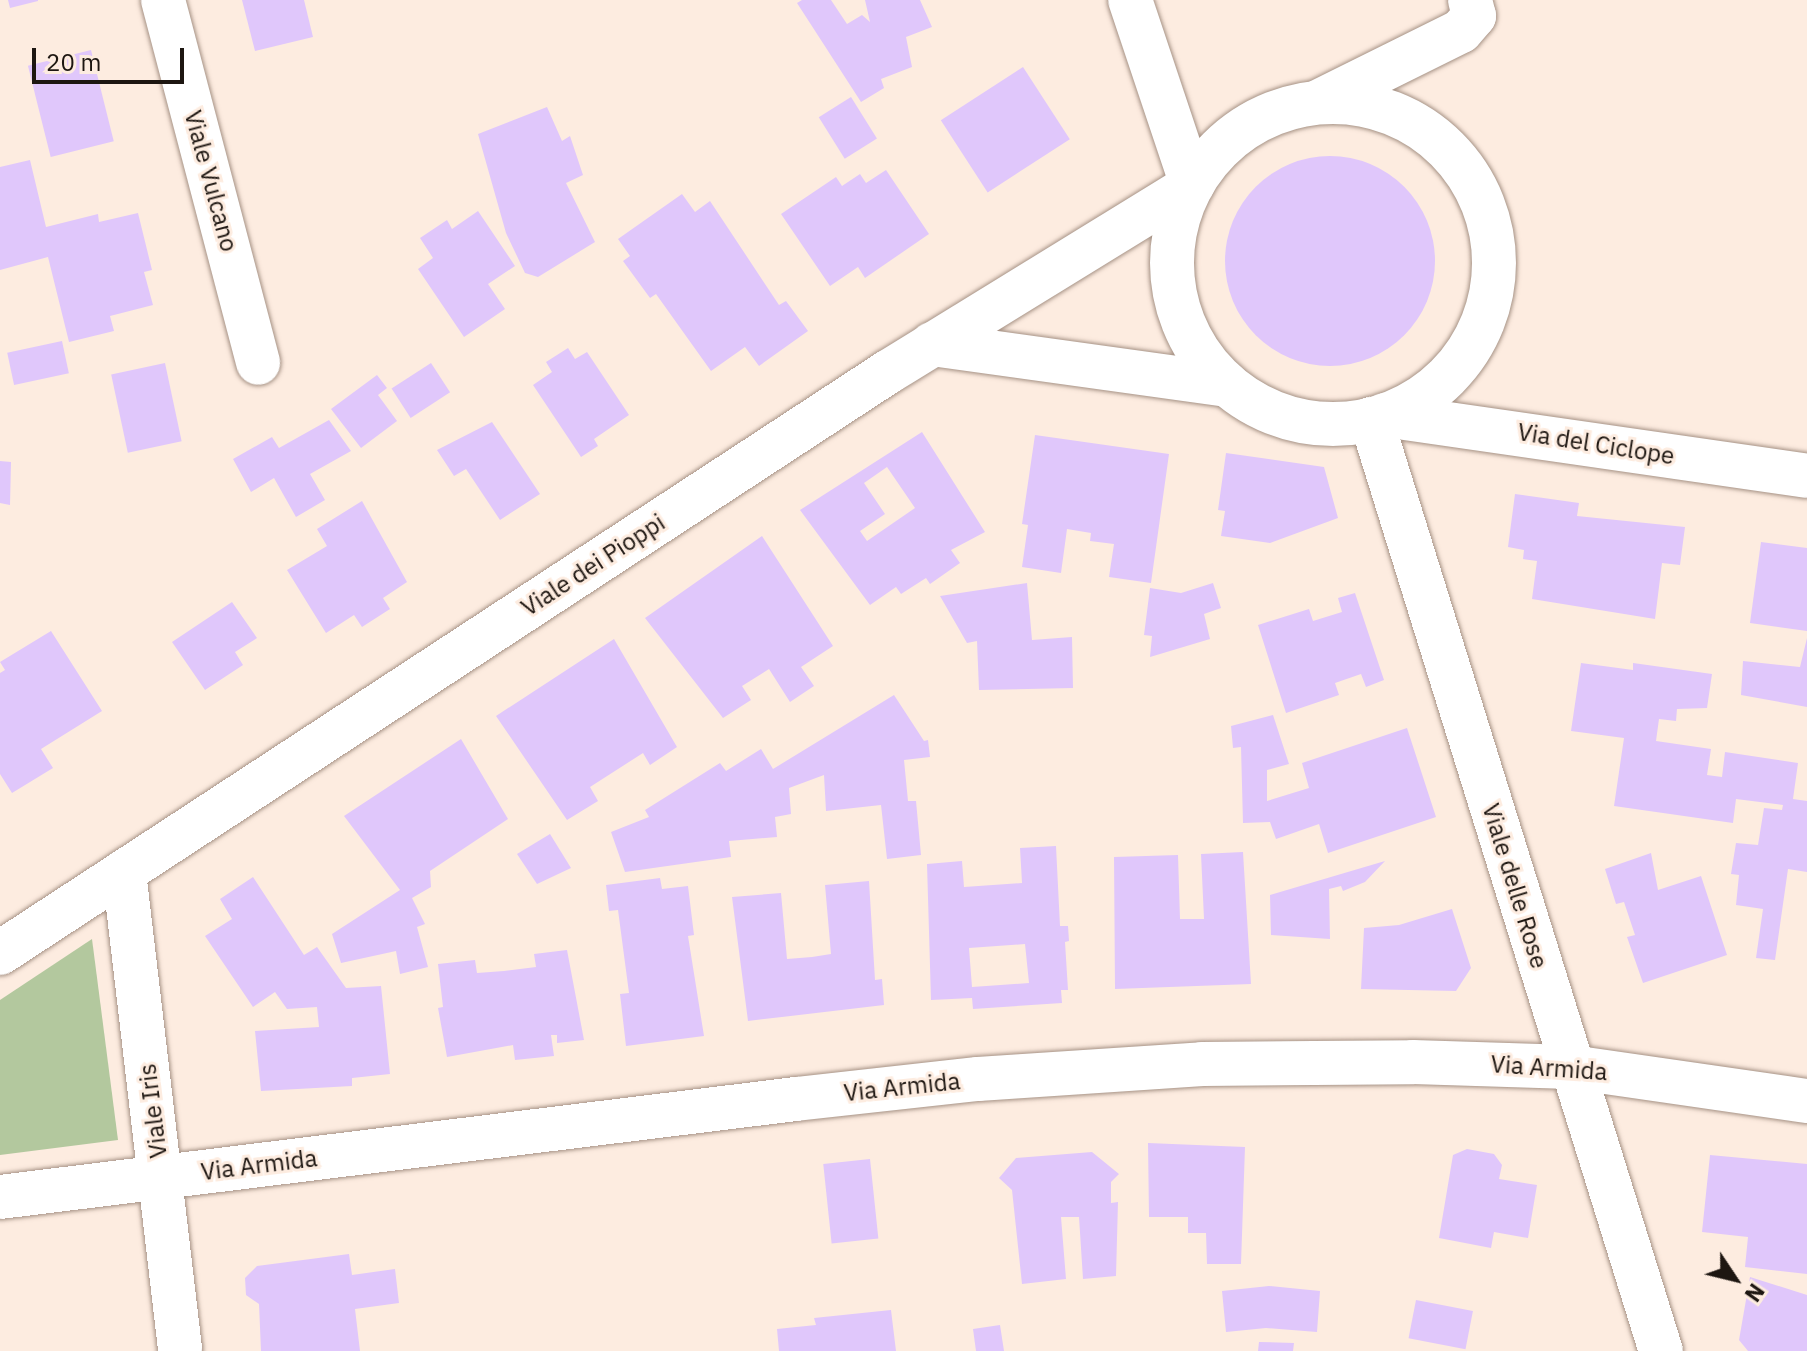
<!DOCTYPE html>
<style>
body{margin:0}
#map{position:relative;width:1807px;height:1351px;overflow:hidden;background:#fdece0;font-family:"IBM Plex Sans",sans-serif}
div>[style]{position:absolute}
.green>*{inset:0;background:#b3c89e}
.building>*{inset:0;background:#e0c7fb;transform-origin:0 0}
.round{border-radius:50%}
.roads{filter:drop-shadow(0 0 2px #a69285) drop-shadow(0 0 2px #a69285)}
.minor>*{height:44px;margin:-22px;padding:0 22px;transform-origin:22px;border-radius:22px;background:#fff}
.minor>.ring{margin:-22px;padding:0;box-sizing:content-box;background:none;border:44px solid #fff;border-radius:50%}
span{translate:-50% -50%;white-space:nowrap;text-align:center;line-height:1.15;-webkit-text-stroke:6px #fdece0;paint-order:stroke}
.street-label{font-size:24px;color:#1d1611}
.north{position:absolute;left:1695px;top:1239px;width:80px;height:80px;-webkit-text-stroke:6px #fdece0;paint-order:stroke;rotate:125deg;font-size:22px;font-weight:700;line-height:32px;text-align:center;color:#1d1611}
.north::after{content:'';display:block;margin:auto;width:28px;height:36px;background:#1d1611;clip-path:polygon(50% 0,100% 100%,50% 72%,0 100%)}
.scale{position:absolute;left:32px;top:48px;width:152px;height:36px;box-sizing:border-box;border:4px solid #1d1611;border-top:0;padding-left:10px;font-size:24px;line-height:28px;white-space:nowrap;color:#1d1611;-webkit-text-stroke:6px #fdece0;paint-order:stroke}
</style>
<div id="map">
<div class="green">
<i style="clip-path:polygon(92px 939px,118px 1140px,0 1155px,0 1000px)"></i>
</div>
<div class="building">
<i style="clip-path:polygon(8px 0,38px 0,38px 1px,10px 8px)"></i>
<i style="clip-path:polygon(242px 0,304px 0,313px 37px,255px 51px)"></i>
<i style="clip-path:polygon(802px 0,831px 0,847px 24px,862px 15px,870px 22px,865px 0,920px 0,932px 27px,906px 37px,912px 67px,881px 79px,884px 88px,861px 102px,797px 3px)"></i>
<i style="left:91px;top:50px;width:94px;height:65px;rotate:76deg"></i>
<i style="left:1023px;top:67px;width:86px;height:98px;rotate:57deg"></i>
<i style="left:851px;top:97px;width:49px;height:38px;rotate:58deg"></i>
<i style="clip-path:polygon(547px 107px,562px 141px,570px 136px,583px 175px,566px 183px,595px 242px,538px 277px,525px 273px,506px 233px,478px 134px)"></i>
<i class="round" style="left:1225px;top:156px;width:210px;height:210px"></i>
<i style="clip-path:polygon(30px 160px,46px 227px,98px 214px,99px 222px,138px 213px,152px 270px,144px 272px,153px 305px,110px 316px,114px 331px,69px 342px,48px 257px,0 270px,0 167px)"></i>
<i style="clip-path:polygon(886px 170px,929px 234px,865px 278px,858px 267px,830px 286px,781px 214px,836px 177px,842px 186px,860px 174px,866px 183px)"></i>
<i style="clip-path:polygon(682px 194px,695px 212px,710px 201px,779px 305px,786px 301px,808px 331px,759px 366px,745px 347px,711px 371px,656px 294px,650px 298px,623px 261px,630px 256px,618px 239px)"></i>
<i style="clip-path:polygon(478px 211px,515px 266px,488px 284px,505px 309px,464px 337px,418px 269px,433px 258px,420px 238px,447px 220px,452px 229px)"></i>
<i style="left:62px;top:341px;width:33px;height:56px;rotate:78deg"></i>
<i style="clip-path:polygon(568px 348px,575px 359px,587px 352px,629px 415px,594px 439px,598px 446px,581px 457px,533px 385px,552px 372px,546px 362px)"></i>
<i style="left:165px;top:363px;width:80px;height:55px;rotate:78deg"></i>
<i style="left:431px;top:363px;width:35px;height:47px;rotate:57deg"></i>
<i style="clip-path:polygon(377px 375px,387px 388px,378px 395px,397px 421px,361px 448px,331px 409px)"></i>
<i style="clip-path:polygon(329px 420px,351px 451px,310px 474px,325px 500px,296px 517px,274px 478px,251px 492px,233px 459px,272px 437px,279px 448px)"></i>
<i style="clip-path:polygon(492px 422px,540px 494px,500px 520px,466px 469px,454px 476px,437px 450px)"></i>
<i style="clip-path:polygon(evenodd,922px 432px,985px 532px,951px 550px,960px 563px,930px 584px,926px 578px,901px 594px,896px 587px,870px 605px,800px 510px,922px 432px,887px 467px,915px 508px,867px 541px,860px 531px,885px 514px,864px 483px,887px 467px)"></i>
<i style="clip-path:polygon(1035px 435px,1169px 454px,1151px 583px,1109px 577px,1114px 544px,1090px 541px,1091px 533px,1067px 529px,1061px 573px,1022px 567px,1028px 525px,1022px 524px)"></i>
<i style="clip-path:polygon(1226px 453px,1324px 467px,1338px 518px,1270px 543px,1221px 536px,1225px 511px,1218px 510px)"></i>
<i style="clip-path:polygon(0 461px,11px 462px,10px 505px,0 503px)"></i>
<i style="clip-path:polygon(1515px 494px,1579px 503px,1577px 516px,1685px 527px,1680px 565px,1662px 563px,1655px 619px,1532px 599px,1537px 561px,1523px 559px,1524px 550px,1508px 547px)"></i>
<i style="clip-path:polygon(362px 501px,407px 582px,383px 598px,390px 609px,362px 627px,354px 615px,326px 633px,287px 570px,327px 546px,317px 529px)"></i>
<i style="clip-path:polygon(762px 536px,833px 646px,801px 667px,814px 686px,790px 702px,769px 669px,742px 686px,751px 700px,723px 718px,645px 618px)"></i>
<i style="clip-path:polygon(1761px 542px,1807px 548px,1807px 631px,1750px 623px)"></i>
<i style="clip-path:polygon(1027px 583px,1032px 640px,1072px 637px,1073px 688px,979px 690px,977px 641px,967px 643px,940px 596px)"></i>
<i style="clip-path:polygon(1213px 583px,1221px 608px,1204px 614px,1210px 639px,1150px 657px,1152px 636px,1144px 635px,1150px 588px,1181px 593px)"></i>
<i style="clip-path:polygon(1355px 593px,1384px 680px,1366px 687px,1361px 674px,1335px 683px,1339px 695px,1286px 713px,1258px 625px,1309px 609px,1313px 621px,1342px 612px,1338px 598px)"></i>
<i style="clip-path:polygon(232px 602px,257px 638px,235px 652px,243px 665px,205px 690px,172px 642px)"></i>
<i style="clip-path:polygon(51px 631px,102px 711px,41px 749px,53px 768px,12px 793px,0 774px,0 673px,5px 670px,0 662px)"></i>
<i style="clip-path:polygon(1807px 638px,1807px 707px,1741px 695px,1743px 661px,1800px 667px)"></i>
<i style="clip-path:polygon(614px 639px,677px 747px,650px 765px,643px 753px,590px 787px,598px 801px,567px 820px,496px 716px)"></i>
<i style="clip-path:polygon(1581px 663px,1633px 670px,1633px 663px,1712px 674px,1707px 708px,1677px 709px,1676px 721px,1659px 719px,1656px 741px,1711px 749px,1707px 775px,1722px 777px,1725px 752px,1798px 763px,1793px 799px,1807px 801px,1807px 872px,1788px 869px,1775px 960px,1756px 958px,1763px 909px,1736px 905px,1739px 875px,1731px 874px,1736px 843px,1758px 845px,1764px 808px,1782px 810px,1783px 805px,1736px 799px,1733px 823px,1614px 806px,1624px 738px,1571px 731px)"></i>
<i style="clip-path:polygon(894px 695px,924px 741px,928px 740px,930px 757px,904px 760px,908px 801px,916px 801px,921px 855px,887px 859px,881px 805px,826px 811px,824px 775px,789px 788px,791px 814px,775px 817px,777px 837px,729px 841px,731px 857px,625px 872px,611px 832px,649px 817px,645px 810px,720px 763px,726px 771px,761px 749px,773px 769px)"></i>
<i style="clip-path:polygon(1273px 715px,1289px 764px,1267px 770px,1267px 801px,1309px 788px,1302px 763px,1407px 728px,1436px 817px,1328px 853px,1319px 824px,1276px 839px,1270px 822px,1243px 823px,1241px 747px,1233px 748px,1231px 726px)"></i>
<i style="clip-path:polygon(461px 739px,508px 819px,430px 871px,431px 887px,412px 898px,425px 924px,417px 927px,428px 967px,400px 974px,396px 951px,341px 963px,332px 934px,400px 890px,344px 816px)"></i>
<i style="clip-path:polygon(550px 834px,571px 868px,537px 884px,517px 854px)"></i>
<i style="clip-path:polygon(evenodd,1056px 846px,1060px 926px,1068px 926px,1069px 941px,1065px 942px,1068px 990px,1061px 990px,1062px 1003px,973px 1009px,972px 998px,931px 1000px,927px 864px,962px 861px,964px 887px,1022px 883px,1020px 848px,1056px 846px,1025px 944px,1029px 983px,972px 987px,969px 948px,1025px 944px)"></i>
<i style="clip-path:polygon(1243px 852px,1251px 984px,1115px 989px,1114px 857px,1178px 855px,1180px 919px,1204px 919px,1201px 854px)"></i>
<i style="clip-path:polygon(1651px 853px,1658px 890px,1701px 876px,1727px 955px,1643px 983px,1627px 937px,1635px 935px,1624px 902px,1616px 904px,1605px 869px)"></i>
<i style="clip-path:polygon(1385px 861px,1365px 882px,1343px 891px,1341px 886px,1329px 889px,1330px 939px,1271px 935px,1270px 895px)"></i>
<i style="clip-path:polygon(253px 877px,304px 955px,317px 947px,346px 988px,381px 986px,390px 1074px,352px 1078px,352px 1086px,261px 1091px,255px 1031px,319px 1027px,317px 1007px,287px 1009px,275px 992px,253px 1007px,205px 936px,232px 919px,220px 899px)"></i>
<i style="clip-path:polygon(660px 878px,662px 889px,688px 886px,694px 935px,688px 936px,704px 1036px,626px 1046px,620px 994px,629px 993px,618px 910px,609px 911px,606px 885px)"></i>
<i style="clip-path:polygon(869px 881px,875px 980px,882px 979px,884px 1005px,748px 1021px,732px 897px,781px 893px,787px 959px,812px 957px,831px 954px,825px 885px)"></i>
<i style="clip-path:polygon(1452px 909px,1471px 968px,1456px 991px,1361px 989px,1364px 928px,1399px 925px)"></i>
<i style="clip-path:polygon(567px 950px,584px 1040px,557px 1043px,557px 1035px,551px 1035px,554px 1056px,515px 1060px,513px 1045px,447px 1057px,438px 1008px,443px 1007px,438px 964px,475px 960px,477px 973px,504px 971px,536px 967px,534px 954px)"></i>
<i style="clip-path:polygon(1148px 1143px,1245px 1147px,1241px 1264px,1207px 1264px,1206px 1233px,1188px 1233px,1188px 1217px,1149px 1217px)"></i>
<i style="clip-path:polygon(1467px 1149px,1494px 1154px,1502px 1165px,1499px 1179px,1537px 1185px,1528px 1238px,1494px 1232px,1491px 1248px,1439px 1238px,1453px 1155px)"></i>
<i style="clip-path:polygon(1092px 1152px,1119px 1174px,1111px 1182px,1111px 1203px,1118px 1202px,1116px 1276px,1083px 1279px,1079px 1217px,1061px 1217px,1066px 1279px,1022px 1284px,1012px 1190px,999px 1178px,1016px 1158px)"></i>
<i style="clip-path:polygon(1710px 1155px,1807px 1164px,1807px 1274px,1745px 1267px,1748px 1237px,1702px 1232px)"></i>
<i style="left:870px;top:1159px;width:80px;height:47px;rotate:84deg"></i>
<i style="clip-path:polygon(349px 1254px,352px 1275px,395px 1269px,399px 1303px,355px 1309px,360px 1351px,261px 1351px,259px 1304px,246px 1295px,245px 1278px,257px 1266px)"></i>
<i style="clip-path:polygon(1750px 1277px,1807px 1295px,1807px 1351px,1748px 1351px,1739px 1340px)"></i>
<i style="clip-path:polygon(1269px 1286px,1320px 1291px,1317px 1332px,1266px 1328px,1226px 1332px,1222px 1291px)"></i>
<i style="left:1416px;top:1300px;width:58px;height:39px;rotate:11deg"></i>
<i style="clip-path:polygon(891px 1310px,896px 1351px,779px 1351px,777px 1329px,816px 1325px,814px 1318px)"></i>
<i style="clip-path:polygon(1000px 1325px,1004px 1351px,976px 1351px,973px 1329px)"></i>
<i style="clip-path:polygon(1259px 1342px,1294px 1343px,1293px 1351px,1258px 1351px)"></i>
</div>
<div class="roads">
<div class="minor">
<i style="left:163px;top:0;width:375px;rotate:75.3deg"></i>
<i style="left:1320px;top:101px;width:157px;rotate:-26.4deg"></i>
<i style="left:1461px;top:31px;width:20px;rotate:-49deg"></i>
<i style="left:1474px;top:16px;width:16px;rotate:-104deg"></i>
<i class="ring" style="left:1172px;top:102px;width:278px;height:278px"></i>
<i style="left:932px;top:344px;width:298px;rotate:7.9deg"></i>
<i style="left:1385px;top:415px;width:426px;rotate:8.2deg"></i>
<i style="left:1371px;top:419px;width:976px;rotate:72.72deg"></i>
<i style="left:124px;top:872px;width:482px;rotate:83.3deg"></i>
<i style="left:0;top:953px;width:1061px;rotate:-33.2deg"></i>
<i style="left:888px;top:372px;width:357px;rotate:-31.6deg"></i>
<i style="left:1192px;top:185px;width:195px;rotate:-108.5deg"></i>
<i style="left:0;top:1197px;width:802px;rotate:-7.02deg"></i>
<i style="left:796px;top:1099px;width:183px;rotate:-6.3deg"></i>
<i style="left:978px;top:1079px;width:225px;rotate:-3.8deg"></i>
<i style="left:1202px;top:1064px;width:211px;rotate:-0.5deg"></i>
<i style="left:1413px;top:1062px;width:158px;rotate:1.8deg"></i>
<i style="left:1571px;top:1067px;width:238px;rotate:8.2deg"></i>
</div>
</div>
<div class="street-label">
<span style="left:211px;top:181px;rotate:75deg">Viale Vulcano</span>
<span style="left:1596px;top:444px;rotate:9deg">Via del Ciclope</span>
<span style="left:593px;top:565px;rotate:-33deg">Viale dei Pioppi</span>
<span style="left:1515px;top:886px;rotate:73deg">Viale delle Rose</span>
<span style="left:1549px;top:1068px;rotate:4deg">Via Armida</span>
<span style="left:902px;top:1087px;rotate:-6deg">Via Armida</span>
<span style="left:153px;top:1111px;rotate:-97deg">Viale Iris</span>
<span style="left:259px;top:1165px;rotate:-7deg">Via Armida</span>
</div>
<div class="north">N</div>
<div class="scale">20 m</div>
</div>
